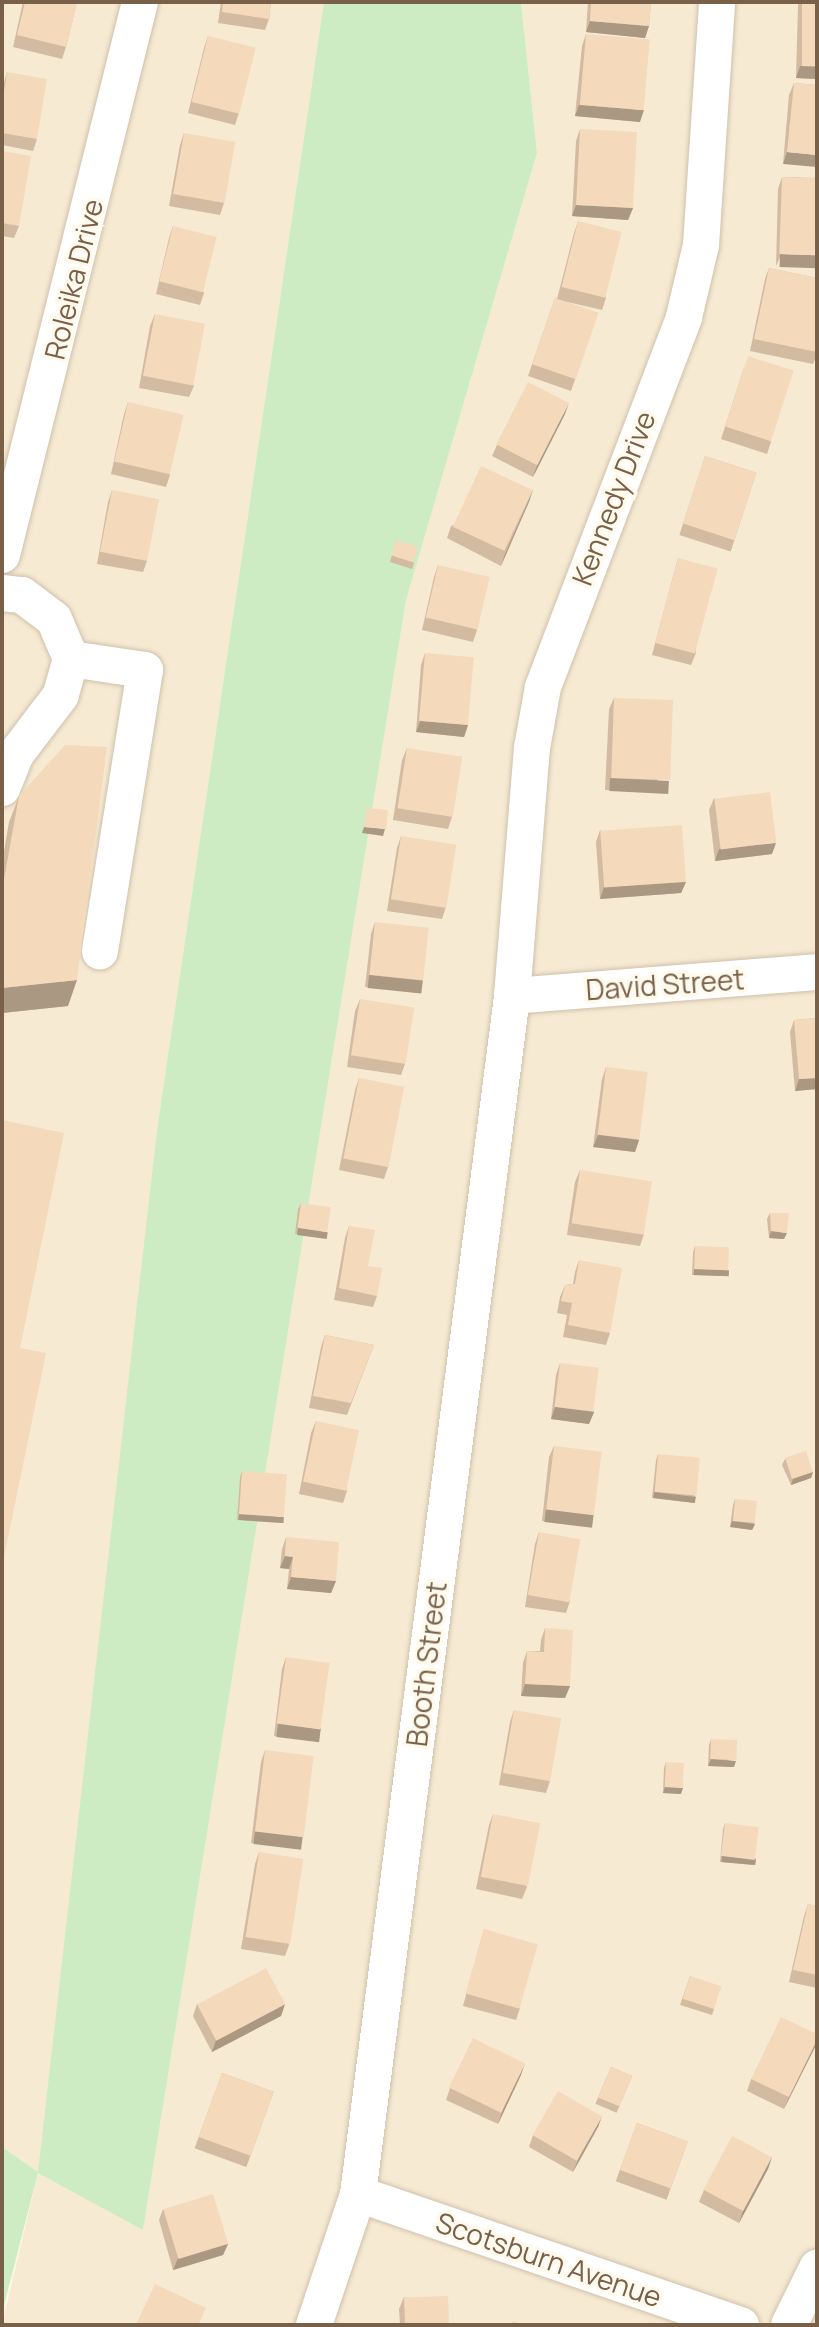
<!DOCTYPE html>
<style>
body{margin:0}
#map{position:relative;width:819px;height:2327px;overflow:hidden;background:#fdf7e5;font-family:Manrope,sans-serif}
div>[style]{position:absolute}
.residential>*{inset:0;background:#f6ead3}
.green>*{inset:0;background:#ceecc3}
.roads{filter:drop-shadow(0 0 2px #d0c0ab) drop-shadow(0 0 2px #d0c0ab)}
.minor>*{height:36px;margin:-18px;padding:0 18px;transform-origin:18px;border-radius:18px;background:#fff}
.wall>*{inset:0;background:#d2bba1;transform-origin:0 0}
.shaded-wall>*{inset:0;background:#ab9883;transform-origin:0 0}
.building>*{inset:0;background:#f4d9bb;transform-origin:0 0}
span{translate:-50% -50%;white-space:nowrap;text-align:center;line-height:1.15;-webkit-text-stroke:7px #fffaed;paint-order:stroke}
.street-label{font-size:28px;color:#786049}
.frame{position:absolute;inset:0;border:4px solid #786049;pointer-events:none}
</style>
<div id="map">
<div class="residential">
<i style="clip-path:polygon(2px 2px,324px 2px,157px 1130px,119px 1485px,143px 2230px,406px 600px,537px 153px,521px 2px,817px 2px,817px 2325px,2px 2325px,38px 2173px,2px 2147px)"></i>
</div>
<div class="green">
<i style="clip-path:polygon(324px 2px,521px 2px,537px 153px,406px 600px,143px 2230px,38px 2173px,2px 2313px,2px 2147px,38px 2172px,157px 1130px)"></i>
</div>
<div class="roads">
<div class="minor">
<i style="left:2px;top:555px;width:570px;rotate:-75.99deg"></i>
<i style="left:2px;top:593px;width:20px;rotate:6deg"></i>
<i style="left:22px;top:595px;width:40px;rotate:37deg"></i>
<i style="left:54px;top:619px;width:43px;rotate:67deg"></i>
<i style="left:71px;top:659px;width:37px;rotate:106deg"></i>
<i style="left:61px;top:695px;width:74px;rotate:127.3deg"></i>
<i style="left:16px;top:754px;width:37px;rotate:112deg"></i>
<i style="left:71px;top:659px;width:75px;rotate:8.5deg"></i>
<i style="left:145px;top:670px;width:285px;rotate:99.1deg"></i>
<i style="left:512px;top:996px;width:306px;rotate:-4.5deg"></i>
<i style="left:358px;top:2194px;width:405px;rotate:18.9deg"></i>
<i style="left:314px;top:2325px;width:138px;rotate:-71.4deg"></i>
<i style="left:358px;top:2194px;width:1208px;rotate:-82.67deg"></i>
<i style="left:512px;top:996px;width:249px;rotate:-85.4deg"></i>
<i style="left:532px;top:748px;width:62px;rotate:-79.8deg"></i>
<i style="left:543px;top:687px;width:396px;rotate:-69.1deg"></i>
<i style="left:684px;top:317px;width:74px;rotate:-76.7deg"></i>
<i style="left:701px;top:245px;width:244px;rotate:-86.2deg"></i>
<i style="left:789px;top:2325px;width:64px;rotate:-63.8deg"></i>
</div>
</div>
<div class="wall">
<i style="clip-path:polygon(23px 2px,77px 2px,66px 47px,62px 59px,13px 47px)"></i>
<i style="clip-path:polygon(221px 2px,271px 2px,269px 19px,265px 30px,218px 23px)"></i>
<i style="clip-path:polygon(588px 2px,651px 2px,649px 26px,645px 38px,586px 32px)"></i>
<i style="clip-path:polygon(799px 2px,817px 2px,817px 79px,796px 78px,798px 6px)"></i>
<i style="clip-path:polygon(586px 34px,640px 122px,575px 116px,582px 46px)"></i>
<i style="clip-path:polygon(208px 36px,239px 113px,235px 125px,188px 113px,204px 48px)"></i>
<i style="clip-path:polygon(7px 72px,37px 139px,33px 151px,2px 145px,2px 90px)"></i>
<i style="clip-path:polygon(794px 83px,817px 85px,783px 164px,789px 95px)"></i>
<i style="clip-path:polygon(580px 129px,633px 208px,628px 220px,572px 216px,576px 141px)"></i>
<i style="clip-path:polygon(184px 133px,224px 203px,220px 215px,169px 206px,180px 145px)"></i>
<i style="clip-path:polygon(2px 151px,19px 226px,14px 238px,2px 236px)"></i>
<i style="clip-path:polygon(782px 177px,817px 178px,776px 266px,778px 189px)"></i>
<i style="clip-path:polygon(578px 221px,606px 298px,602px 310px,559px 300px,598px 313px,571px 391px,528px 376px,555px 298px,557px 299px,574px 233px)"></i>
<i style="clip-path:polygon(173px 226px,204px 293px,200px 305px,156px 294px,169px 238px)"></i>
<i style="clip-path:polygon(769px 268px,817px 278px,817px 354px,813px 364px,750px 351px,765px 279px)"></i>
<i style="clip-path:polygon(155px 314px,194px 386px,189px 397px,139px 388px,150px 326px)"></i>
<i style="clip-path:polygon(744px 368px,771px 442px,767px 454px,721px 439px)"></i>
<i style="clip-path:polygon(128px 402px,170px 475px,166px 487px,111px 474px,124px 414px)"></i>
<i style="clip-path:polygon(565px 414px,533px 477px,492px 456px,497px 445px)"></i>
<i style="left:705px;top:456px;width:54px;height:83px;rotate:18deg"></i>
<i style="clip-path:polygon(112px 490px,147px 561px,143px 572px,97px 564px,108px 502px)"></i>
<i style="clip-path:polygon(533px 490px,501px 566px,447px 538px,451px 526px)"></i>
<i style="clip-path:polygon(396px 540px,414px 563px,412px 569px,390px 562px)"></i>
<i style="clip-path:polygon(678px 558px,696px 653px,691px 665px,652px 655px)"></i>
<i style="clip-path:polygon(438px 565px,477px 630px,473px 642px,422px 630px,434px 577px)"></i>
<i style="clip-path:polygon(425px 653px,468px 725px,464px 737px,416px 732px,421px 665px)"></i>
<i style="clip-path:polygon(614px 698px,665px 793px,605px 790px,609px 709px)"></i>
<i style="clip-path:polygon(407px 748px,452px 817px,448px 829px,393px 820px,402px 760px)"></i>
<i style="clip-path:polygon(19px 796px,68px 1006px,2px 1013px,2px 863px,9px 822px)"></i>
<i style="clip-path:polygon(714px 798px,772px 854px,715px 861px,709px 810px)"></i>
<i style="clip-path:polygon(600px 830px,686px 882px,681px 893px,600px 899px,596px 842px)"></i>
<i style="clip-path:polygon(401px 836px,446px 907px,442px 919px,387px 911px,397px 848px)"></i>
<i style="clip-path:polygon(375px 922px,423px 981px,419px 993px,365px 987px,371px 934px)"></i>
<i style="clip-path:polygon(360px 999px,405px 1064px,401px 1075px,347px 1067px,355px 1011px)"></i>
<i style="clip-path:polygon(817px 1018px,817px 1089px,795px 1091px,790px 1032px,794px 1020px)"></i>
<i style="clip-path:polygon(606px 1067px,639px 1140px,635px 1152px,593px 1147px,602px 1079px)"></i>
<i style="clip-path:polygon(359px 1078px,388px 1167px,384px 1179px,339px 1170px,355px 1090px)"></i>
<i style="clip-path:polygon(580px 1170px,644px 1234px,640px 1246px,567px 1235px,575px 1182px)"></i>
<i style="clip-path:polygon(301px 1203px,326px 1238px,295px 1234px,298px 1209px)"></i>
<i style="clip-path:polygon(770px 1213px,784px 1239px,769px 1238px,767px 1219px)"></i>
<i style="clip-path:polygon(349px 1226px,368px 1266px,377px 1296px,373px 1307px,334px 1300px,345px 1238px)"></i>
<i style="clip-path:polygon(695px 1246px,727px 1276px,692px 1275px,693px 1252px)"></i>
<i style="clip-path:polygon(579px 1260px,610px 1333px,606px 1345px,563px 1337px,567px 1315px,557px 1313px,560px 1297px,565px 1285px,573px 1284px,575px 1272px)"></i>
<i style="clip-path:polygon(325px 1335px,374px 1345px,347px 1415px,309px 1408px,321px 1347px)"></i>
<i style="clip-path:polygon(560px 1363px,594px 1412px,589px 1424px,551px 1419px,556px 1375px)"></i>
<i style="clip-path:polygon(316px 1421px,347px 1491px,343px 1503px,299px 1494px,311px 1433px)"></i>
<i style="clip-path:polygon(554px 1446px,590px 1527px,542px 1521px,549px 1457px)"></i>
<i style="clip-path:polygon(658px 1454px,696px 1497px,694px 1503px,652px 1498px,656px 1460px)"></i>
<i style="clip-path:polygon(785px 1459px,813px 1472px,811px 1478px,791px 1485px,782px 1465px)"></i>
<i style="clip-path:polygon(242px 1471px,282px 1523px,237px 1520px,240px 1477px)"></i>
<i style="clip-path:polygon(735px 1499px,755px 1524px,752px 1530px,730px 1527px,733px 1505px)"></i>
<i style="clip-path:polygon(539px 1532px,570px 1601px,566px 1613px,525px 1607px,535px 1544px)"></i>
<i style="clip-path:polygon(286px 1537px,336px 1581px,331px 1593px,287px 1589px,289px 1569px,280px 1568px,282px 1549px)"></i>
<i style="clip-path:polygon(545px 1628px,570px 1686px,565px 1698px,521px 1696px,523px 1663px,527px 1651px,540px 1651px,541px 1640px)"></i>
<i style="clip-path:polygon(286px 1657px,321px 1729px,317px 1741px,274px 1736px,282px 1669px)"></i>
<i style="clip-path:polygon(514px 1710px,550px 1781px,546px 1793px,499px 1785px,510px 1722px)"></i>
<i style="clip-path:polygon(711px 1739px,734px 1767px,708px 1766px,709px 1745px)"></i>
<i style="clip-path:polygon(265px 1750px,299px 1849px,251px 1843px,261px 1762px)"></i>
<i style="clip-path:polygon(666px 1762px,681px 1794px,663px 1793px,664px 1768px)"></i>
<i style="clip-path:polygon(493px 1814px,527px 1887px,522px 1899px,476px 1889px,489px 1825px)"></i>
<i style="clip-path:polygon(725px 1823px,756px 1859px,753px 1865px,720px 1862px,723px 1829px)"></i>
<i style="clip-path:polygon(259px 1852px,289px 1945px,285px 1956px,241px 1949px,255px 1864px)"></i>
<i style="clip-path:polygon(808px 1904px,817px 1906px,817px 1988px,789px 1982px,804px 1916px)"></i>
<i style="clip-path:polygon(484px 1929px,520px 2008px,516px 2020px,463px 2006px)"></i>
<i style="clip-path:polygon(690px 1976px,714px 2009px,712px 2015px,680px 2005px)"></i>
<i style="clip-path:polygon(197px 2004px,285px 2004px,281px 2016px,212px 2052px,193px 2016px)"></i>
<i style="clip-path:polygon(817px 2034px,817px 2041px,815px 2047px,784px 2109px,747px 2091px,751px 2079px)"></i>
<i style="left:611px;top:2067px;width:23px;height:40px;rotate:23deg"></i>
<i style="left:222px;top:2073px;width:55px;height:80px;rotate:20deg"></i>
<i style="clip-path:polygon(521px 2075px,498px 2124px,446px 2100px,450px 2088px)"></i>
<i style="clip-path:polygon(602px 2116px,598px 2127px,573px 2172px,529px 2147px,533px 2135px)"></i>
<i style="left:637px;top:2123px;width:54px;height:62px;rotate:20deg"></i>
<i style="clip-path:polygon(772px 2157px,768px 2169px,739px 2223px,699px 2202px,704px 2190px)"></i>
<i style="clip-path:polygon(163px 2209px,228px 2244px,223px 2255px,173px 2270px,159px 2220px)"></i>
<i style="clip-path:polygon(404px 2297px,449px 2325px,400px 2325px,399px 2309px)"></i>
</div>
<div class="shaded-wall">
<i style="clip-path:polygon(590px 21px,649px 26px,645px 38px,586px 32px)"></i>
<i style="clip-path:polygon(800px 66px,817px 67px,817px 79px,796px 78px)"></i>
<i style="clip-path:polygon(579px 105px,644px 110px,640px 122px,575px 116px)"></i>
<i style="clip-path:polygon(787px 152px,817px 155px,817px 167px,783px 164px)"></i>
<i style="clip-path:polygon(576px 205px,633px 208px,628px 220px,572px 216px)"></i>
<i style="left:780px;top:254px;width:37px;height:13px;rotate:2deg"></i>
<i style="clip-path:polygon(569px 403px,565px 414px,533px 477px,537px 465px)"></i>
<i style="clip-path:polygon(533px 490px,529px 502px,501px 566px,505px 554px)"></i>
<i style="clip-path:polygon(420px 721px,468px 725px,464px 737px,416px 732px)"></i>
<i style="left:610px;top:778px;width:59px;height:13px;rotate:3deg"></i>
<i style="clip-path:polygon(364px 827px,385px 829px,383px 836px,362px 833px)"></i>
<i style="clip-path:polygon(776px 843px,772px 854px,715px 861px,719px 849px)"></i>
<i style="clip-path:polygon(686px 882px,681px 893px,600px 899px,604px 887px)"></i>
<i style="left:369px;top:975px;width:54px;height:13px;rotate:6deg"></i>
<i style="clip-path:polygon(77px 980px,68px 1006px,2px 1013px,2px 988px)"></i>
<i style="clip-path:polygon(817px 1078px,817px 1089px,795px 1091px,799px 1079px)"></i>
<i style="clip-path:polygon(598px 1135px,639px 1140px,635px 1152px,593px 1147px)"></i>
<i style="left:298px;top:1228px;width:30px;height:7px;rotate:8deg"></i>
<i style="clip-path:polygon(771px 1231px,787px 1233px,784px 1239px,769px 1238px)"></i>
<i style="left:694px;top:1269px;width:35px;height:6px;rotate:2deg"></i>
<i style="clip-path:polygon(555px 1407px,594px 1412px,589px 1424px,551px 1419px)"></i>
<i style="clip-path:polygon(813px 1472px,811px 1478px,791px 1485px,793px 1479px)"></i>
<i style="left:654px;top:1492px;width:42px;height:6px;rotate:7deg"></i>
<i style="left:546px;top:1509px;width:48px;height:13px;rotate:7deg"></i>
<i style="left:239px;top:1514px;width:45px;height:6px;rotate:4deg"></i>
<i style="clip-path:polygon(732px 1521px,755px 1524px,752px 1530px,730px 1527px)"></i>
<i style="clip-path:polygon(285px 1556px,293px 1557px,289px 1569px,280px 1568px)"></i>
<i style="clip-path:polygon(291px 1577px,336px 1581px,331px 1593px,287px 1589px)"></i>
<i style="clip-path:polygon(525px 1684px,570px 1686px,565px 1698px,521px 1696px)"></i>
<i style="left:278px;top:1724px;width:43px;height:13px;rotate:7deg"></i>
<i style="clip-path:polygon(711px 1759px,736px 1761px,734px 1767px,708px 1766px)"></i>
<i style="clip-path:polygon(665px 1787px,683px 1788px,681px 1794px,663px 1793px)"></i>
<i style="left:255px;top:1831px;width:48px;height:13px;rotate:7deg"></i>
<i style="left:722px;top:1856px;width:34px;height:6px;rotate:5deg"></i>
<i style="clip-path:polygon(285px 2004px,281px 2016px,212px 2052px,216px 2040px)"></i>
<i style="clip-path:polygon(817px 2040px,815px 2047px,784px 2109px,789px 2097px)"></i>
<i style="clip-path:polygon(525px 2063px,521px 2075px,498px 2124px,502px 2112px)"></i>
<i style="clip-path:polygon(602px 2116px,598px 2127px,573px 2172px,578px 2160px)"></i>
<i style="clip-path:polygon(772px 2157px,768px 2169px,739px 2223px,743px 2211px)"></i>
<i style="clip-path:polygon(228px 2244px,223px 2255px,173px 2270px,178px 2258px)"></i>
</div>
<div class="building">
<i style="clip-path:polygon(25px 2px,77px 2px,66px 47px,17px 35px)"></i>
<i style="clip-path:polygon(223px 2px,271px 2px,269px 19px,222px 12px)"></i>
<i style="clip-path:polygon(591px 2px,651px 2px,649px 26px,590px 21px)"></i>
<i style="left:802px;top:2px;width:15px;height:64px"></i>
<i style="left:586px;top:34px;width:64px;height:71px;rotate:5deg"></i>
<i style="left:208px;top:36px;width:49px;height:68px;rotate:14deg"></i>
<i style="clip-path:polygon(7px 72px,47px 79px,37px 139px,2px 133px,2px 104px)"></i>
<i style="clip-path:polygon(794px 83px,817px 85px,817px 155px,787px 152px)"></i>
<i style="left:580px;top:129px;width:57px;height:76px;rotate:3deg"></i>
<i style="left:184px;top:133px;width:52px;height:62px;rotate:10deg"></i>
<i style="clip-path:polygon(2px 151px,31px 156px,19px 226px,2px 223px)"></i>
<i style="left:782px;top:177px;width:35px;height:77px;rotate:2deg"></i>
<i style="left:578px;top:221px;width:45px;height:68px;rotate:14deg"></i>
<i style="left:173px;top:226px;width:45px;height:57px;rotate:14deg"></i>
<i style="clip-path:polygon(769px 268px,817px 278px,817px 352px,754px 339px)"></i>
<i style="left:555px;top:298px;width:46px;height:70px;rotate:19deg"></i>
<i style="left:155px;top:314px;width:51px;height:63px;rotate:11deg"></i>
<i style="left:748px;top:356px;width:48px;height:74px;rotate:18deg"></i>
<i style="left:528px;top:382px;width:46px;height:70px;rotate:27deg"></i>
<i style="left:128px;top:402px;width:57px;height:61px;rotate:13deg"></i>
<i style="left:705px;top:456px;width:54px;height:71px;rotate:18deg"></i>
<i style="left:481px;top:466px;width:57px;height:67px;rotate:25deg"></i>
<i style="left:112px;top:490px;width:48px;height:63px;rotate:11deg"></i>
<i style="left:396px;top:540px;width:23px;height:16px;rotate:18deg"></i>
<i style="left:678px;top:558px;width:41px;height:88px;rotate:15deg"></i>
<i style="left:438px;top:565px;width:53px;height:54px;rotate:13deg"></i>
<i style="left:425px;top:653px;width:49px;height:68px;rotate:5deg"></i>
<i style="left:614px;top:698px;width:59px;height:80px;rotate:2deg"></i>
<i style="clip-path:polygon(65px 745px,107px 747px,77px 980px,2px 988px,2px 890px,19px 796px)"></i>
<i style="left:407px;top:748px;width:56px;height:61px;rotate:9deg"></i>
<i style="left:770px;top:792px;width:51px;height:56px;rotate:83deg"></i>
<i style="left:366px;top:808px;width:22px;height:19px;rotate:5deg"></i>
<i style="left:682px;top:825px;width:57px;height:82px;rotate:86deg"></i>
<i style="left:401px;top:836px;width:56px;height:64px;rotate:9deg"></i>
<i style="left:375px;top:922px;width:54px;height:53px;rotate:6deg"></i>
<i style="left:360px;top:999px;width:55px;height:57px;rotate:9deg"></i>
<i style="clip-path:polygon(817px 1018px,817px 1078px,799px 1079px,794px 1020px)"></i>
<i style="left:606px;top:1067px;width:42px;height:68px;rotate:7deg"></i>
<i style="left:359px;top:1078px;width:46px;height:82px;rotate:11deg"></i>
<i style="clip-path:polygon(2px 1120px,64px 1133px,20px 1348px,46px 1353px,2px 1567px)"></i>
<i style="left:580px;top:1170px;width:73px;height:54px;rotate:9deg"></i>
<i style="left:301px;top:1203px;width:30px;height:25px;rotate:8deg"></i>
<i style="clip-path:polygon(770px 1213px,789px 1213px,787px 1233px,771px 1231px)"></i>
<i style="clip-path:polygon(349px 1226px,375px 1230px,368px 1266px,382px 1268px,377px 1296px,339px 1288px)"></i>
<i style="left:695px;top:1246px;width:34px;height:23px;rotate:2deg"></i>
<i style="clip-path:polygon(579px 1260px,622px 1268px,610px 1333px,568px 1325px,572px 1303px,561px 1301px,565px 1285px,575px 1284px)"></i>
<i style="clip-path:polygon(325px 1335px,374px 1345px,351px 1403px,313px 1396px)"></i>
<i style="left:560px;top:1363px;width:39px;height:44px;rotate:7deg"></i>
<i style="left:316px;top:1421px;width:44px;height:62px;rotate:12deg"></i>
<i style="left:554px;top:1446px;width:48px;height:64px;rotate:7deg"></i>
<i style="left:806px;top:1451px;width:22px;height:22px;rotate:72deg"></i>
<i style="left:658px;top:1454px;width:42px;height:38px;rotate:5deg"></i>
<i style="left:242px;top:1471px;width:45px;height:43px;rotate:4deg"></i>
<i style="left:735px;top:1499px;width:22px;height:22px;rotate:5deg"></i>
<i style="left:539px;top:1532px;width:42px;height:64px;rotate:10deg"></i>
<i style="clip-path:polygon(286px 1537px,339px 1542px,336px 1581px,291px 1577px,293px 1557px,285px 1556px)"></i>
<i style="clip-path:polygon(545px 1628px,573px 1630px,570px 1686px,525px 1684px,527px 1651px,544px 1652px)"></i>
<i style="left:286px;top:1657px;width:44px;height:67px;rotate:8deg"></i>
<i style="left:514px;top:1710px;width:48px;height:64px;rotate:10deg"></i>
<i style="left:711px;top:1739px;width:26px;height:20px;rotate:2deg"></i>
<i style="left:265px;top:1750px;width:49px;height:82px;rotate:7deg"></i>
<i style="left:666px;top:1762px;width:18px;height:25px;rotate:3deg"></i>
<i style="left:493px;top:1814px;width:48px;height:64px;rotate:11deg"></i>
<i style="left:725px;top:1823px;width:34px;height:33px;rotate:7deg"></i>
<i style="left:259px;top:1852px;width:45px;height:86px;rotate:9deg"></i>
<i style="clip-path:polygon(808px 1904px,817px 1906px,817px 1975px,793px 1970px)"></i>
<i style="left:484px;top:1929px;width:56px;height:67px;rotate:16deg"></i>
<i style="left:266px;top:1968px;width:41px;height:78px;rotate:62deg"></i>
<i style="left:690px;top:1976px;width:33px;height:24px;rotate:18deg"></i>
<i style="clip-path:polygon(781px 2017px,817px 2034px,817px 2040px,789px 2097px,751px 2079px)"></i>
<i style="left:473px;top:2038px;width:58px;height:55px;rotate:26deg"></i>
<i style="left:611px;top:2067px;width:23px;height:33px;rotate:23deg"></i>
<i style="left:222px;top:2073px;width:55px;height:68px;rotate:20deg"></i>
<i style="left:558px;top:2091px;width:51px;height:51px;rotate:30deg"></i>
<i style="left:637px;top:2123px;width:54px;height:50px;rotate:20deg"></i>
<i style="left:732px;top:2136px;width:45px;height:61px;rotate:28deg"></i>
<i style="left:213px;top:2194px;width:52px;height:52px;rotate:73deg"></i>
<i style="clip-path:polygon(155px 2284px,206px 2308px,198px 2325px,136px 2325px)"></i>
<i style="left:448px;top:2296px;width:29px;height:44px;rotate:88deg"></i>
<i style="clip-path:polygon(513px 2321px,523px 2325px,512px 2325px)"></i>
</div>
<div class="street-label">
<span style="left:73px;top:279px;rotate:-76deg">Roleika Drive</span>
<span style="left:613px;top:498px;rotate:-69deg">Kennedy Drive</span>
<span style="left:665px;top:984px;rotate:-4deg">David Street</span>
<span style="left:426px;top:1664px;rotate:-83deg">Booth Street</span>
<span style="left:549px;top:2259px;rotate:19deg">Scotsburn Avenue</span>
</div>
<div class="frame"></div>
</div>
